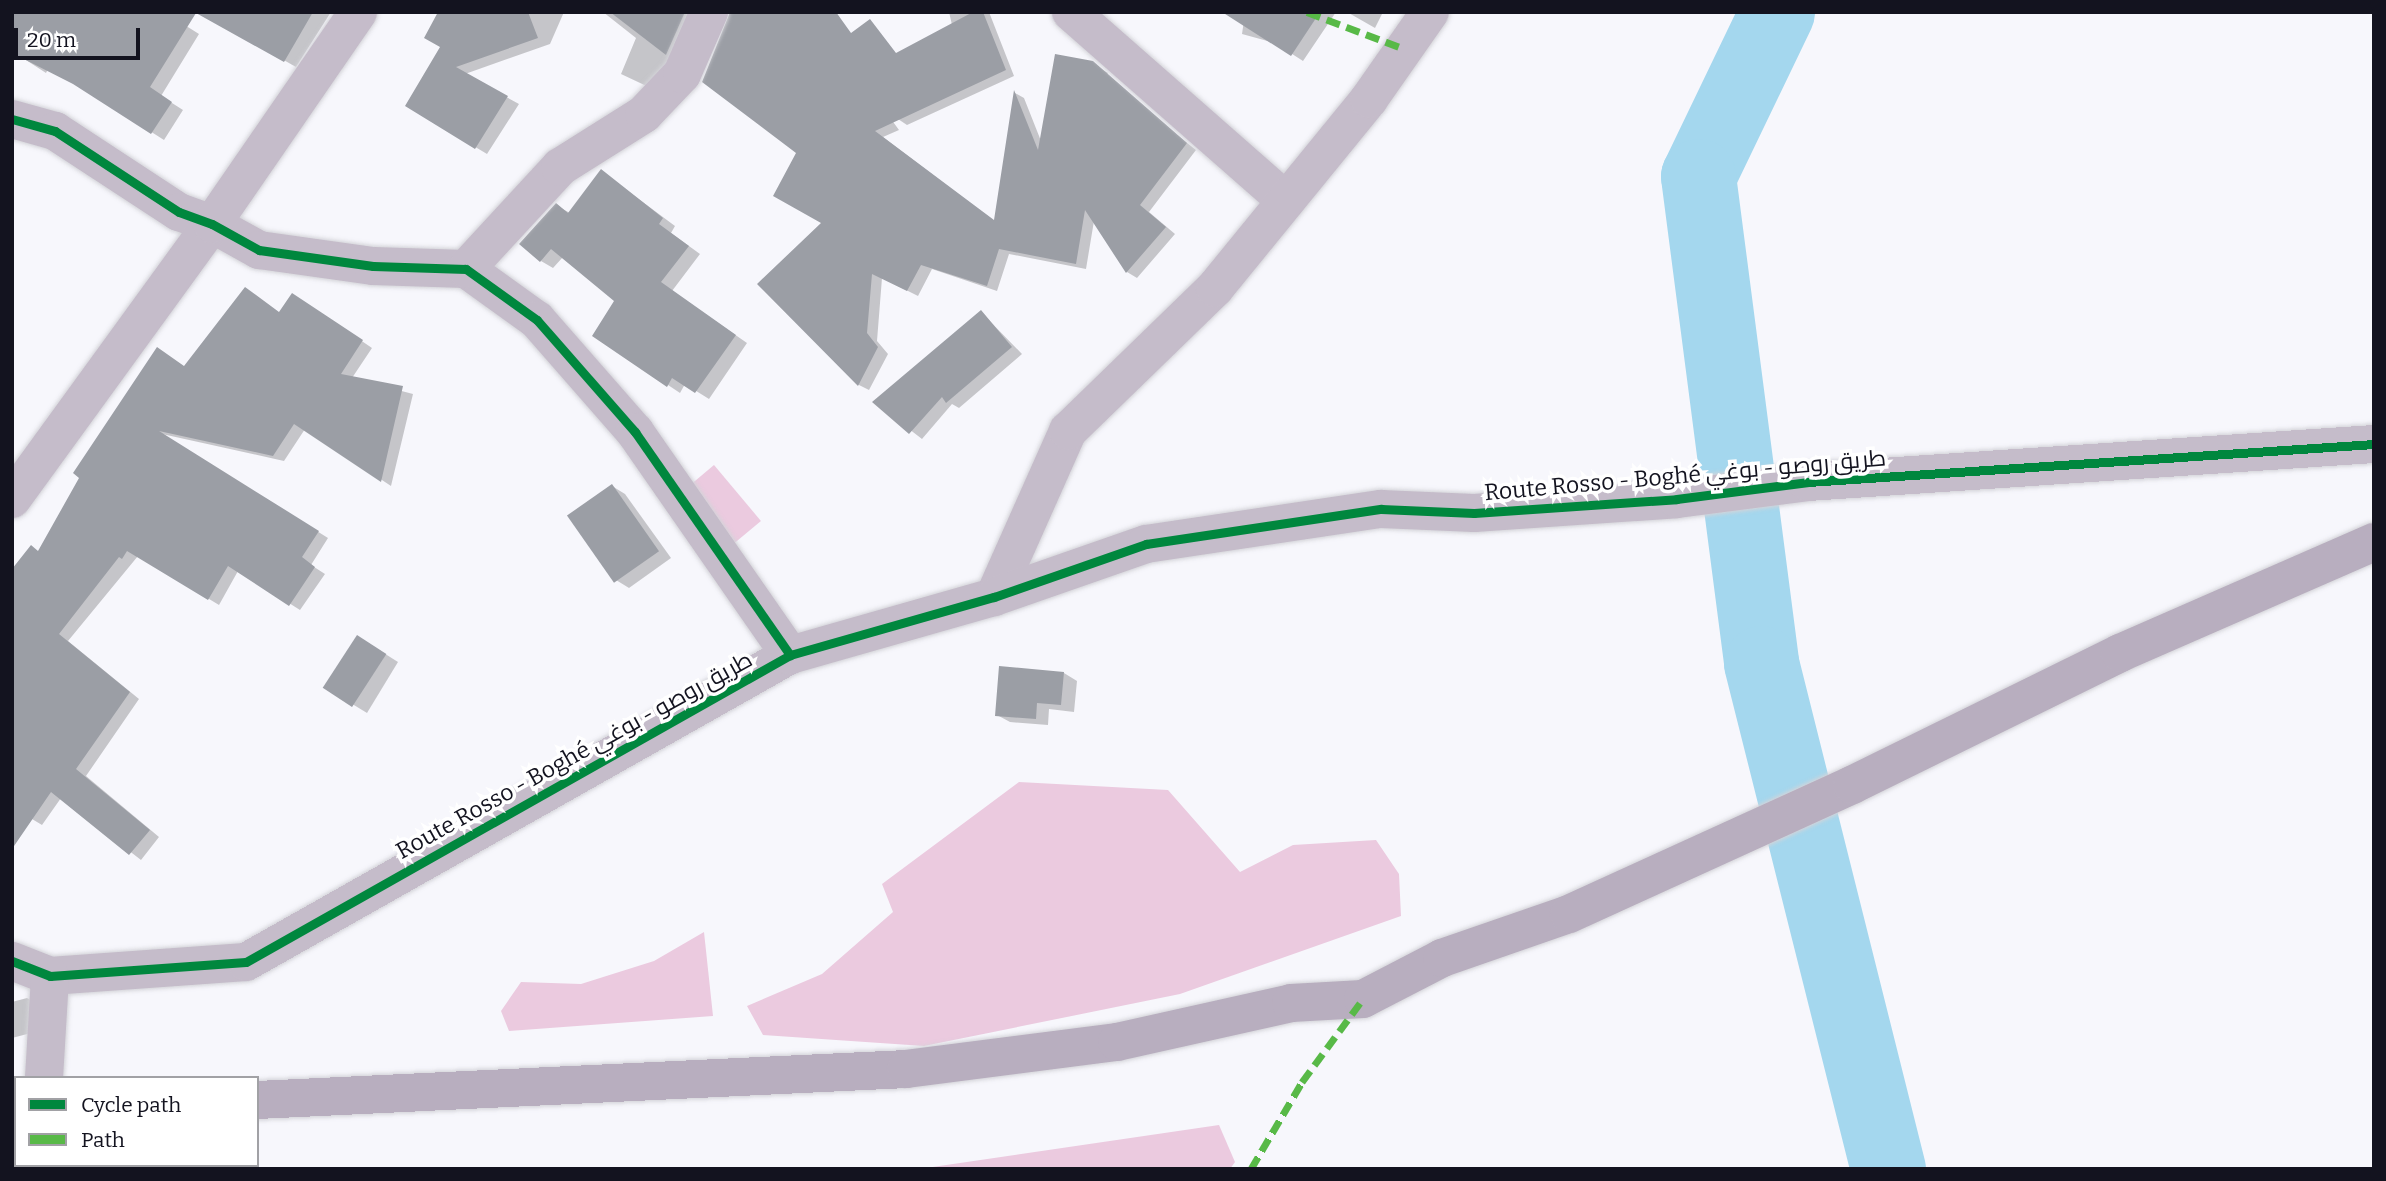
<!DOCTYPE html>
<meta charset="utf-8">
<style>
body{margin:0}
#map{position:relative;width:2386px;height:1181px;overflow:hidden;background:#f7f7fc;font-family:Bitter,Cairo,serif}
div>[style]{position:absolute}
.forest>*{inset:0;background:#ebcadf;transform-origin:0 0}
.shadow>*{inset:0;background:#0003}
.river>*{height:75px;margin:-37.5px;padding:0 37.5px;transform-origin:37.5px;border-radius:37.5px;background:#a4d7ee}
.building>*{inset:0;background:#9b9ea5;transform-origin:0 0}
.roads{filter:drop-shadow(0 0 2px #d3d3d8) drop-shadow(0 0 2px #d3d3d8)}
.minor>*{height:38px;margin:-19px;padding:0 19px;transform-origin:19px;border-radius:19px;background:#c5bcca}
.highway>*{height:38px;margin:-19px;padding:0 19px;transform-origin:19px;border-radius:19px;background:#b8aebf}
.quiet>*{height:7px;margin-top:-3.5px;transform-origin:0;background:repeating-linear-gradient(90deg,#58b947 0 14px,transparent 0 21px)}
.cycleway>*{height:9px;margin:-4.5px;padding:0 4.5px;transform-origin:4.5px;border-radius:4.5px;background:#00873e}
span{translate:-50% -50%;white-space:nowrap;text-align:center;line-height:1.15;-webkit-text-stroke:7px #fff;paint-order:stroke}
.street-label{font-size:23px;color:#13131f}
.frame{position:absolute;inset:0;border:14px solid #13131f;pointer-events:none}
.legend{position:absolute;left:14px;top:1076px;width:245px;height:91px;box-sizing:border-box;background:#fff;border:2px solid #a1a1a5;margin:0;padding:9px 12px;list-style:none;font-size:21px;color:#13131f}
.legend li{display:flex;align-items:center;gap:14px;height:35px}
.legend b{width:35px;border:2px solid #a1a1a5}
.scale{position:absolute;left:14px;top:28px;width:126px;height:32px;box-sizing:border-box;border:4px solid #13131f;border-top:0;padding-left:9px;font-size:21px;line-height:24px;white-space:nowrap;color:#13131f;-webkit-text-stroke:5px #fff;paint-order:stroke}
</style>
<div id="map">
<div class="forest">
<i style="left:714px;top:465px;width:73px;height:38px;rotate:50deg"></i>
<i style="clip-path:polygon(1019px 782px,1168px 790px,1240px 872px,1293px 845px,1376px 840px,1399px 874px,1401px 916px,1180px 994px,924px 1046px,763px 1035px,747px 1006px,822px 974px,893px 912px,882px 884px)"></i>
<i style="clip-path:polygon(704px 932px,713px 1016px,509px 1031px,501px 1011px,521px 982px,581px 984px,654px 961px)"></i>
<i style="clip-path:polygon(1219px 1125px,1235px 1162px,1230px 1169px,919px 1169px)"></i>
</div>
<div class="shadow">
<i style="clip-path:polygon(164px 12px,199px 34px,161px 96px,183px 110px,164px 140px,79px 86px,48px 69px,46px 73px,12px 51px)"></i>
<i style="clip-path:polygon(199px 12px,331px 12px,296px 67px)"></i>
<i style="clip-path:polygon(440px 12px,564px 12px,550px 44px,465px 74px,519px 104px,487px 154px,407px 106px,442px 46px)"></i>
<i style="clip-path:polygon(603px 12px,701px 12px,655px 90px,621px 74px,636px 38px)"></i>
<i style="clip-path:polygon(813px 12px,899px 130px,883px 137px,995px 222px,1015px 93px,1024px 98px,1041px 141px,1098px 67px,1108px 73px,1077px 148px,1136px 102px,1196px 150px,1149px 212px,1175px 234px,1137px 278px,1127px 272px,1094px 221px,1086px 269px,1009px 254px,997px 291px,932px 269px,918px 296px,882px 278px,877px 341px,888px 354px,869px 390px,859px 385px,759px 284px,823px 223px,798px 153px)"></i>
<i style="clip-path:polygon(949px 12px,989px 12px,1014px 76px,907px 125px,898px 119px,952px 25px)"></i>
<i style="clip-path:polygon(1230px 12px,1336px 12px,1303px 61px,1275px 43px,1242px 34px,1244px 20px)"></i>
<i style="clip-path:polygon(1347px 12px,1383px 12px,1375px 28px)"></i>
<i style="clip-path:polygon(601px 171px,675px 226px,671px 233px,700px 254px,672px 291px,747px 343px,709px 399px,685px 384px,680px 393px,668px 385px,617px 301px,563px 257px,553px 268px,541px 261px,557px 206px,570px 213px)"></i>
<i style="clip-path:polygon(303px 301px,372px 348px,352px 378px,413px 394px,391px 486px,305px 429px,284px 461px,162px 434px,328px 538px,311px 565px,325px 574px,300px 610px,238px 571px,219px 605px,138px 556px,68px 641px,139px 699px,86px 776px,159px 837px,141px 860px,61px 798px,42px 825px,32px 819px,40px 552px,185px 368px)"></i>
<i style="clip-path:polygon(981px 312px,1022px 354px,959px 408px,952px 404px,922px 439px,874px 402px)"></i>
<i style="clip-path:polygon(612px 486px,625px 494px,671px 558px,629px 588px,616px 580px)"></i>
<i style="clip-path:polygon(371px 645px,398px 662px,367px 713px,326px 688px)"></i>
<i style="clip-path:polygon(1064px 673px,1077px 681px,1074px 712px,1049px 709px,1048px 725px,1010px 722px,997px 715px)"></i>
<i style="clip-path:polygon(27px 998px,32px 1001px,31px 1033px,12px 1038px,12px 1002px)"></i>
</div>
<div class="river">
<i style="left:1777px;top:12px;width:182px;rotate:115.7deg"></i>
<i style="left:1698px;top:176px;width:491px;rotate:82.6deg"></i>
<i style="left:1761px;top:663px;width:522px;rotate:75.91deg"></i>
</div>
<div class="building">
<i style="clip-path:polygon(12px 12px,313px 12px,284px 62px,196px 13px,150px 87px,172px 102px,151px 134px,73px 84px,12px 53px)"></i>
<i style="clip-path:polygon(438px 12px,528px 12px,538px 38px,456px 67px,508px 96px,475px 149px,405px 106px,440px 47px,424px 38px)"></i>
<i style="clip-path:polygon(610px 12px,685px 12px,666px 55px)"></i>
<i style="clip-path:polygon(730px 12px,836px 12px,851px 33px,870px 19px,896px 53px,973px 12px,983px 12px,1006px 70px,875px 131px,994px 220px,1014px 90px,1038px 150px,1055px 54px,1093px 61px,1187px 143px,1140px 205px,1166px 227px,1126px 273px,1085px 210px,1076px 264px,999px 249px,987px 286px,921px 265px,907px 291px,872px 274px,867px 333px,878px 347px,858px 386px,757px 284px,821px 223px,773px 196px,796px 153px,702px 82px)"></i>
<i style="clip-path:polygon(1222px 12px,1320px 12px,1291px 56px)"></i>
<i style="clip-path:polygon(601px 169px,663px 218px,659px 224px,689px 246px,661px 282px,736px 335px,695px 393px,672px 378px,667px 387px,592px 336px,614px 301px,551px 249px,540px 262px,519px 244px,556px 203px,568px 213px)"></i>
<i style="clip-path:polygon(245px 287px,279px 312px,292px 293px,363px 340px,341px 374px,403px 386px,381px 482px,294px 424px,273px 456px,159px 431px,319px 531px,302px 557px,315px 567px,289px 606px,228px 566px,208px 600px,127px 551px,122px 559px,119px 557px,59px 634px,130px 692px,76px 769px,150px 830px,129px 855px,51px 792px,12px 849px,12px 569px,31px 545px,38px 551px,79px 478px,73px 473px,157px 347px,184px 366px)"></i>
<i style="clip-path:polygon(981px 310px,1012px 347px,946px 403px,942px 397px,909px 434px,872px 402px)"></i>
<i style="left:612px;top:484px;width:82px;height:55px;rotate:55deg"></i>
<i style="left:357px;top:635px;width:35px;height:63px;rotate:33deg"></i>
<i style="clip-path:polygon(999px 666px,1064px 672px,1061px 705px,1037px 703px,1036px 719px,995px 716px)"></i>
</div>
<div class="roads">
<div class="minor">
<i style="left:1071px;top:12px;width:286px;rotate:41.3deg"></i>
<i style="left:12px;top:119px;width:45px;rotate:15.6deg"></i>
<i style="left:55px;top:131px;width:148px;rotate:33.2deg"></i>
<i style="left:179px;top:212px;width:35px;rotate:20deg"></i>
<i style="left:212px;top:224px;width:54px;rotate:29deg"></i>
<i style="left:259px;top:250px;width:115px;rotate:8deg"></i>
<i style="left:373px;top:266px;width:93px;rotate:1.8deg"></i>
<i style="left:466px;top:269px;width:87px;rotate:35.7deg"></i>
<i style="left:537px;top:320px;width:149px;rotate:48.8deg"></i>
<i style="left:635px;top:432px;width:272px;rotate:55.2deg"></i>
<i style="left:466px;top:269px;width:139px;rotate:-47.3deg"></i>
<i style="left:560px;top:167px;width:99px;rotate:-32.2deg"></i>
<i style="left:644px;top:114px;width:55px;rotate:-46.5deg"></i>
<i style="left:682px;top:74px;width:68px;rotate:-66.5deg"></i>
<i style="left:12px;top:499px;width:340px;rotate:-54deg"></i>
<i style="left:212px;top:224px;width:257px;rotate:-55.4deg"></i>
<i style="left:994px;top:597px;width:182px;rotate:-66deg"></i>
<i style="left:1068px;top:431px;width:205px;rotate:-44.2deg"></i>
<i style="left:1215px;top:288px;width:244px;rotate:-50.8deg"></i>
<i style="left:1369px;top:99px;width:106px;rotate:-55deg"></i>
<i style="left:12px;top:961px;width:41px;rotate:21.5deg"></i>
<i style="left:50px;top:976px;width:196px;rotate:-4.1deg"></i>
<i style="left:246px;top:962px;width:625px;rotate:-29.44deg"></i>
<i style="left:790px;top:655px;width:212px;rotate:-15.9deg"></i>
<i style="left:994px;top:597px;width:161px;rotate:-19.2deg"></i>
<i style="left:1146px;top:544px;width:238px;rotate:-8.5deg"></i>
<i style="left:1381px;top:509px;width:93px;rotate:2.5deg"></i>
<i style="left:1474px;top:513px;width:203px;rotate:-3.9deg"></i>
<i style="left:1677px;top:499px;width:132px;rotate:-7.4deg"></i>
<i style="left:1808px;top:482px;width:567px;rotate:-3.84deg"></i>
<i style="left:44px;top:1078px;width:102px;rotate:-86.6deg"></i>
</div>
<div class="highway">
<i style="left:257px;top:1100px;width:650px;rotate:-2.73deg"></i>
<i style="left:906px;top:1069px;width:213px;rotate:-7.3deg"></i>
<i style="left:1117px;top:1042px;width:178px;rotate:-12.6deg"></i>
<i style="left:1291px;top:1003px;width:72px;rotate:-3.2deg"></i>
<i style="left:1363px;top:999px;width:89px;rotate:-27.4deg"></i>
<i style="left:1442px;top:958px;width:134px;rotate:-19.1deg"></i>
<i style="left:1569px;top:914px;width:311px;rotate:-24.5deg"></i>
<i style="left:1852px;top:785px;width:299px;rotate:-26.2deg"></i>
<i style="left:2120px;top:653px;width:277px;rotate:-23.6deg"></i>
<i style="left:12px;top:1111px;width:4px"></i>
</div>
</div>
<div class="quiet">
<i style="left:1307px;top:12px;width:105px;rotate:20.7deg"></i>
<i style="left:17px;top:1169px;width:4px;rotate:-76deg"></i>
<i style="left:1251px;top:1169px;width:101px;rotate:-59.6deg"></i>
<i style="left:1302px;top:1082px;width:103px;rotate:-53.7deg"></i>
</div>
<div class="cycleway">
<i style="left:12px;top:119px;width:45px;rotate:15.6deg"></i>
<i style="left:55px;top:131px;width:148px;rotate:33.2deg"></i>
<i style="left:179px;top:212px;width:35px;rotate:20deg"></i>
<i style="left:212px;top:224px;width:54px;rotate:29deg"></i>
<i style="left:259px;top:250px;width:115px;rotate:8deg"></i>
<i style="left:373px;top:266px;width:93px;rotate:1.8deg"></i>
<i style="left:466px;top:269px;width:87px;rotate:35.7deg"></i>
<i style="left:537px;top:320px;width:149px;rotate:48.8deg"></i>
<i style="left:635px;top:432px;width:272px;rotate:55.2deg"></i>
<i style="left:12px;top:961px;width:41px;rotate:21.5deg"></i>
<i style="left:50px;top:976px;width:196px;rotate:-4.1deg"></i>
<i style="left:246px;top:962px;width:625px;rotate:-29.44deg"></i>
<i style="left:790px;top:655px;width:212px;rotate:-15.9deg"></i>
<i style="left:994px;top:597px;width:161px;rotate:-19.2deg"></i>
<i style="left:1146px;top:544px;width:238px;rotate:-8.5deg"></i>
<i style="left:1381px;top:509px;width:93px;rotate:2.5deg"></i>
<i style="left:1474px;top:513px;width:203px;rotate:-3.9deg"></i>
<i style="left:1677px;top:499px;width:132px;rotate:-7.4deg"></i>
<i style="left:1808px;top:482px;width:567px;rotate:-3.84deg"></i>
</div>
<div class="street-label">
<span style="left:1685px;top:475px;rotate:-5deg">Route Rosso - Boghé طريق روصو - بوغي</span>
<span style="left:574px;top:755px;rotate:-29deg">Route Rosso - Boghé طريق روصو - بوغي</span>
</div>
<div class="frame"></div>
<ul class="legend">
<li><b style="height:9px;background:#00873e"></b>Cycle path</li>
<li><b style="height:9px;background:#58b947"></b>Path</li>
</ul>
<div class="scale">20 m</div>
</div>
